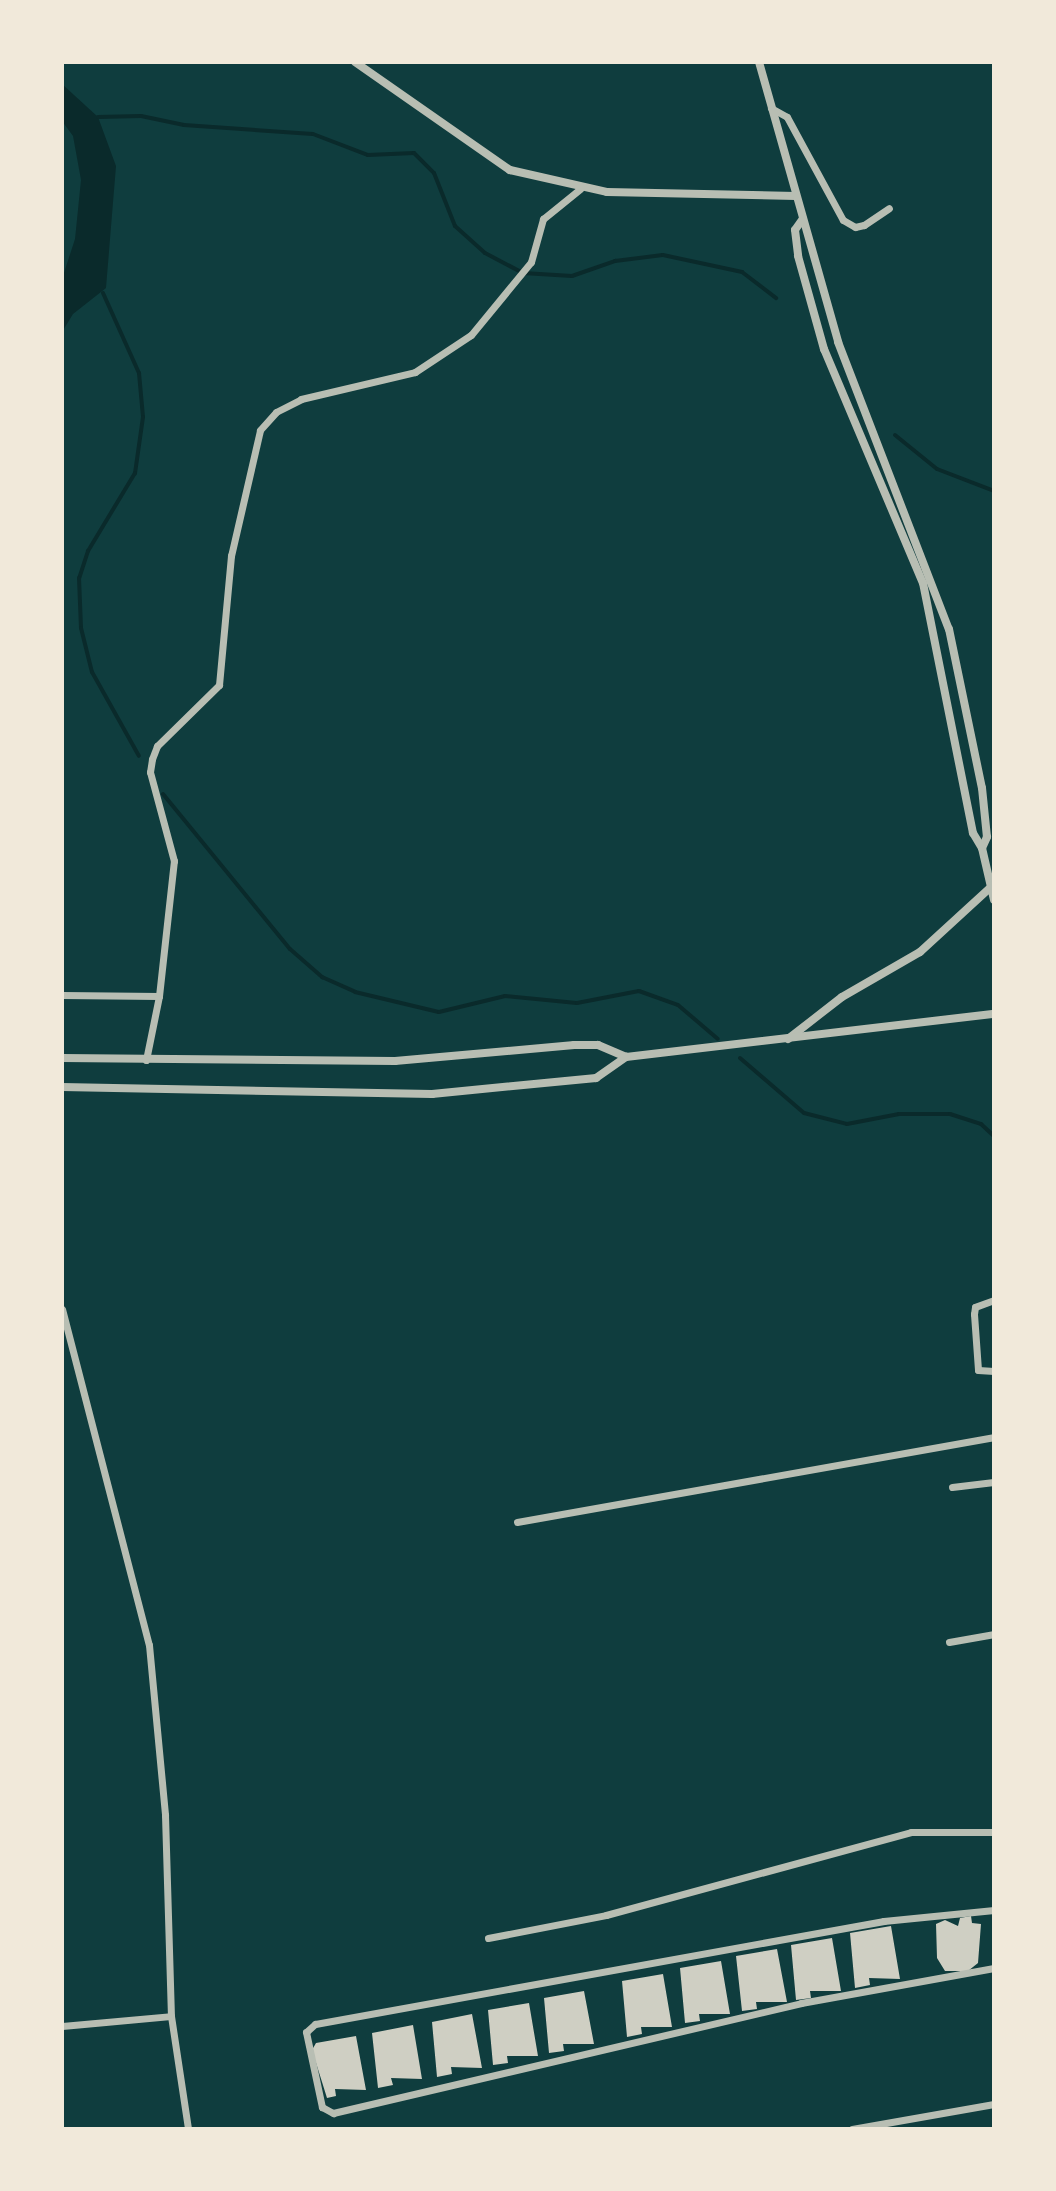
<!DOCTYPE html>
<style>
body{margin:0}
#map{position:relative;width:1056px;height:2191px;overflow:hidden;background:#0f3d3e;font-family:"DejaVu Sans",sans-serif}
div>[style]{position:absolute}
.water>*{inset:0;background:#0a2a2b}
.stream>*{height:4px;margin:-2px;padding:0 2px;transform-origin:2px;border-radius:2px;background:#0a2a2b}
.building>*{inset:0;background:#cfcfc3}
.minor>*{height:7px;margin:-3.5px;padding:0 3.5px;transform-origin:3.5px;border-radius:3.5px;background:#b8beb3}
.tertiary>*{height:8px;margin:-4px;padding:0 4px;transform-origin:4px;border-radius:4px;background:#b8beb3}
span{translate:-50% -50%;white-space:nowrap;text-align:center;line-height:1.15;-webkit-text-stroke:6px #f1e9da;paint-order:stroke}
.frame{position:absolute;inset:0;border:64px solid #f1e9da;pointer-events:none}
</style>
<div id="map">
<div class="water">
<i style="clip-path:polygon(62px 84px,98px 117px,116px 166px,106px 288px,73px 314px,62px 332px,62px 279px,75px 239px,81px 180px,73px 136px,62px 121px)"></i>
</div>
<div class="stream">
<i style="left:98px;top:117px;width:43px;rotate:-1.3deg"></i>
<i style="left:141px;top:116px;width:44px;rotate:11.8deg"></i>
<i style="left:184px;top:125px;width:129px;rotate:4deg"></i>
<i style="left:313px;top:134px;width:59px;rotate:20.9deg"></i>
<i style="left:368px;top:155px;width:46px;rotate:-2.5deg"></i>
<i style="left:414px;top:153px;width:28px;rotate:45deg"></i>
<i style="left:434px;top:173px;width:57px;rotate:68.4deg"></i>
<i style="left:455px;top:226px;width:40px;rotate:42deg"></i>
<i style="left:485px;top:253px;width:43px;rotate:27.8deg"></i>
<i style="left:523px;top:273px;width:49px;rotate:3.5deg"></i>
<i style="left:572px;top:276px;width:46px;rotate:-19.2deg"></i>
<i style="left:615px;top:261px;width:48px;rotate:-7.1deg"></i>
<i style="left:663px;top:255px;width:81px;rotate:12.1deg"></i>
<i style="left:742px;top:272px;width:43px;rotate:37.4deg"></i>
<i style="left:103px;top:293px;width:88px;rotate:65.8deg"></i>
<i style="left:139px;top:373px;width:44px;rotate:84.8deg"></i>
<i style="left:143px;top:417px;width:57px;rotate:98.1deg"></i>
<i style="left:135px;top:473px;width:91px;rotate:121.1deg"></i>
<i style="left:88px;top:551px;width:28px;rotate:108deg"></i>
<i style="left:79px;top:578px;width:50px;rotate:87.7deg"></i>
<i style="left:81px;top:628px;width:45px;rotate:76deg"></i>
<i style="left:92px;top:672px;width:96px;rotate:60.8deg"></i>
<i style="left:895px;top:435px;width:54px;rotate:39deg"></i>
<i style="left:937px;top:469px;width:61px;rotate:21.1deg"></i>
<i style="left:163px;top:794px;width:200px;rotate:50.7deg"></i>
<i style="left:290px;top:949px;width:43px;rotate:41.2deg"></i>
<i style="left:322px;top:977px;width:36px;rotate:24deg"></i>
<i style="left:355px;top:992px;width:86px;rotate:13.4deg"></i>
<i style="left:439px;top:1012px;width:68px;rotate:-13.6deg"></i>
<i style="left:505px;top:996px;width:72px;rotate:5.6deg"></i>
<i style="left:577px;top:1003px;width:63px;rotate:-11deg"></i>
<i style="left:639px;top:991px;width:41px;rotate:19.7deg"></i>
<i style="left:678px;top:1005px;width:52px;rotate:40.4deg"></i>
<i style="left:740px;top:1058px;width:84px;rotate:40.7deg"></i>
<i style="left:804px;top:1113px;width:44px;rotate:14.3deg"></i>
<i style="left:847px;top:1124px;width:53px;rotate:-10.9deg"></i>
<i style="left:899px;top:1114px;width:51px"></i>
<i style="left:950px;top:1114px;width:33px;rotate:18deg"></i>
<i style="left:981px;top:1124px;width:18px;rotate:43deg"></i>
</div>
<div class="building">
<i style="clip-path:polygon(971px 1916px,972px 1923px,981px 1924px,978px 1963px,968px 1971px,945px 1971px,937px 1958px,936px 1924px,945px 1920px,958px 1926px,960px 1918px)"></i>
<i style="clip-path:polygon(891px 1926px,900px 1979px,869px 1978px,870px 1985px,855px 1988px,850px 1933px)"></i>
<i style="clip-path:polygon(832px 1938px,841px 1991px,810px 1991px,811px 1998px,796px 2000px,791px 1945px)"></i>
<i style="clip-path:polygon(777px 1949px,787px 2002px,756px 2002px,757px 2009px,742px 2011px,736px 1956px)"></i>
<i style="clip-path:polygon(721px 1961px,730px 2014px,699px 2014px,700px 2021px,685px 2023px,680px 1968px)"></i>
<i style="clip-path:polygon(663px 1974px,672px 2027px,641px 2027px,642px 2034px,627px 2037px,622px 1981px)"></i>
<i style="clip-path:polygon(584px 1991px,594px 2044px,563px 2044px,564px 2051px,549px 2053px,544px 1998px)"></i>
<i style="clip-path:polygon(529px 2003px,538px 2056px,507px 2056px,508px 2063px,493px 2065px,488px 2010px)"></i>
<i style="clip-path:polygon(472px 2014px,482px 2068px,451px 2067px,452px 2074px,437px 2077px,432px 2022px)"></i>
<i style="clip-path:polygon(413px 2025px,422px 2079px,391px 2078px,393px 2085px,378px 2088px,372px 2033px)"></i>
<i style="clip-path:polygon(356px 2036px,366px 2090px,335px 2089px,336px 2096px,327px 2098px,312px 2050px,316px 2043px)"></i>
</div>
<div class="minor">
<i style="left:771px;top:108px;width:18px;rotate:29deg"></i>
<i style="left:787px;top:117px;width:117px;rotate:61.5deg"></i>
<i style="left:843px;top:220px;width:14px;rotate:30deg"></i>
<i style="left:855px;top:227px;width:9px;rotate:-13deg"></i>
<i style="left:864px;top:225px;width:30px;rotate:-34deg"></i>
<i style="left:62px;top:995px;width:97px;rotate:0.6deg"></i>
<i style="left:146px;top:1060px;width:65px;rotate:-78.5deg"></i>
<i style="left:159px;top:996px;width:136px;rotate:-83.7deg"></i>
<i style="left:174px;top:861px;width:92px;rotate:-105.1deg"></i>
<i style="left:150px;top:772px;width:13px;rotate:-81deg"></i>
<i style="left:152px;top:759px;width:14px;rotate:-69deg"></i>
<i style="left:157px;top:746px;width:87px;rotate:-44.5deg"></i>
<i style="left:219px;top:685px;width:130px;rotate:-84.7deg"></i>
<i style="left:231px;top:556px;width:129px;rotate:-77deg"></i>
<i style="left:260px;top:430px;width:24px;rotate:-48deg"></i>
<i style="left:276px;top:412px;width:28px;rotate:-27deg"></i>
<i style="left:301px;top:399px;width:117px;rotate:-13.3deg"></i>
<i style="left:415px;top:372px;width:67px;rotate:-33.5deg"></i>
<i style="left:471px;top:335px;width:94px;rotate:-50.6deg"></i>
<i style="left:531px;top:262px;width:45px;rotate:-74.4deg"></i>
<i style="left:543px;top:219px;width:48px;rotate:-39deg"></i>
<i style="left:994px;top:1300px;width:20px;rotate:160deg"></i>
<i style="left:975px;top:1307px;width:7px;rotate:98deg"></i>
<i style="left:974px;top:1314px;width:56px;rotate:85.9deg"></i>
<i style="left:978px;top:1370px;width:16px;rotate:4deg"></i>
<i style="left:62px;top:1309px;width:347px;rotate:75.5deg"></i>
<i style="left:149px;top:1645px;width:171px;rotate:84.6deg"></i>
<i style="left:165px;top:1815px;width:201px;rotate:88.3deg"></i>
<i style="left:952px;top:1487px;width:42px;rotate:-6.8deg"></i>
<i style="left:517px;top:1522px;width:485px;rotate:-10.1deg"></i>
<i style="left:949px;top:1642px;width:46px;rotate:-10.1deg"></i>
<i style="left:994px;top:1910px;width:111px;rotate:174.3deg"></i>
<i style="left:884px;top:1921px;width:578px;rotate:169.74deg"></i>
<i style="left:315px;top:2024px;width:12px;rotate:138deg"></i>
<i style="left:306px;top:2032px;width:77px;rotate:78deg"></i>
<i style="left:322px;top:2107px;width:13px;rotate:29deg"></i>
<i style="left:333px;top:2113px;width:481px;rotate:-13.2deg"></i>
<i style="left:801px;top:2003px;width:196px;rotate:-10.3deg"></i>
<i style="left:488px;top:1938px;width:120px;rotate:-11deg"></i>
<i style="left:606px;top:1915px;width:316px;rotate:-15.2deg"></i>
<i style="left:911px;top:1832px;width:83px"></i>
<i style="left:62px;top:2026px;width:109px;rotate:-5.2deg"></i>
<i style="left:171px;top:2016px;width:114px;rotate:81.4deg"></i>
<i style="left:852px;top:2129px;width:144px;rotate:-10deg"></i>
</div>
<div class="tertiary">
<i style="left:355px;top:62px;width:189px;rotate:34.9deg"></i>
<i style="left:510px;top:170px;width:99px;rotate:12.8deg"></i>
<i style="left:607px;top:192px;width:189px;rotate:1.2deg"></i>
<i style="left:759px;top:62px;width:291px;rotate:74.2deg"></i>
<i style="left:838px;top:342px;width:308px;rotate:68.9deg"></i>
<i style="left:949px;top:629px;width:162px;rotate:78.3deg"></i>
<i style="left:982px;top:788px;width:49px;rotate:84.2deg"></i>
<i style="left:987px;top:837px;width:12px;rotate:114deg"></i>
<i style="left:802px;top:220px;width:12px;rotate:125deg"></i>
<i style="left:795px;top:230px;width:26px;rotate:83deg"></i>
<i style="left:798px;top:256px;width:97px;rotate:74.4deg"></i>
<i style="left:824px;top:349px;width:254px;rotate:67.1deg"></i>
<i style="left:923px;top:583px;width:255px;rotate:78.7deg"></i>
<i style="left:973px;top:833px;width:17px;rotate:59deg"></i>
<i style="left:982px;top:848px;width:53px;rotate:77deg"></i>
<i style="left:788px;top:1039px;width:68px;rotate:-37.9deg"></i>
<i style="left:842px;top:997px;width:90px;rotate:-30deg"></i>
<i style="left:920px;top:952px;width:99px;rotate:-42.5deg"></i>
<i style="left:62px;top:1058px;width:333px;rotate:0.5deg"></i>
<i style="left:395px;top:1061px;width:180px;rotate:-5.1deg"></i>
<i style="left:574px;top:1045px;width:24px"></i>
<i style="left:598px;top:1045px;width:30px;rotate:23deg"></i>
<i style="left:626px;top:1057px;width:371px;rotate:-6.7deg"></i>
<i style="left:62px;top:1087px;width:370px;rotate:1.1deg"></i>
<i style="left:432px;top:1094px;width:165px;rotate:-5.6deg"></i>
<i style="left:596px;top:1078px;width:37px;rotate:-35deg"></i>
</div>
<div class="frame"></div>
</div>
